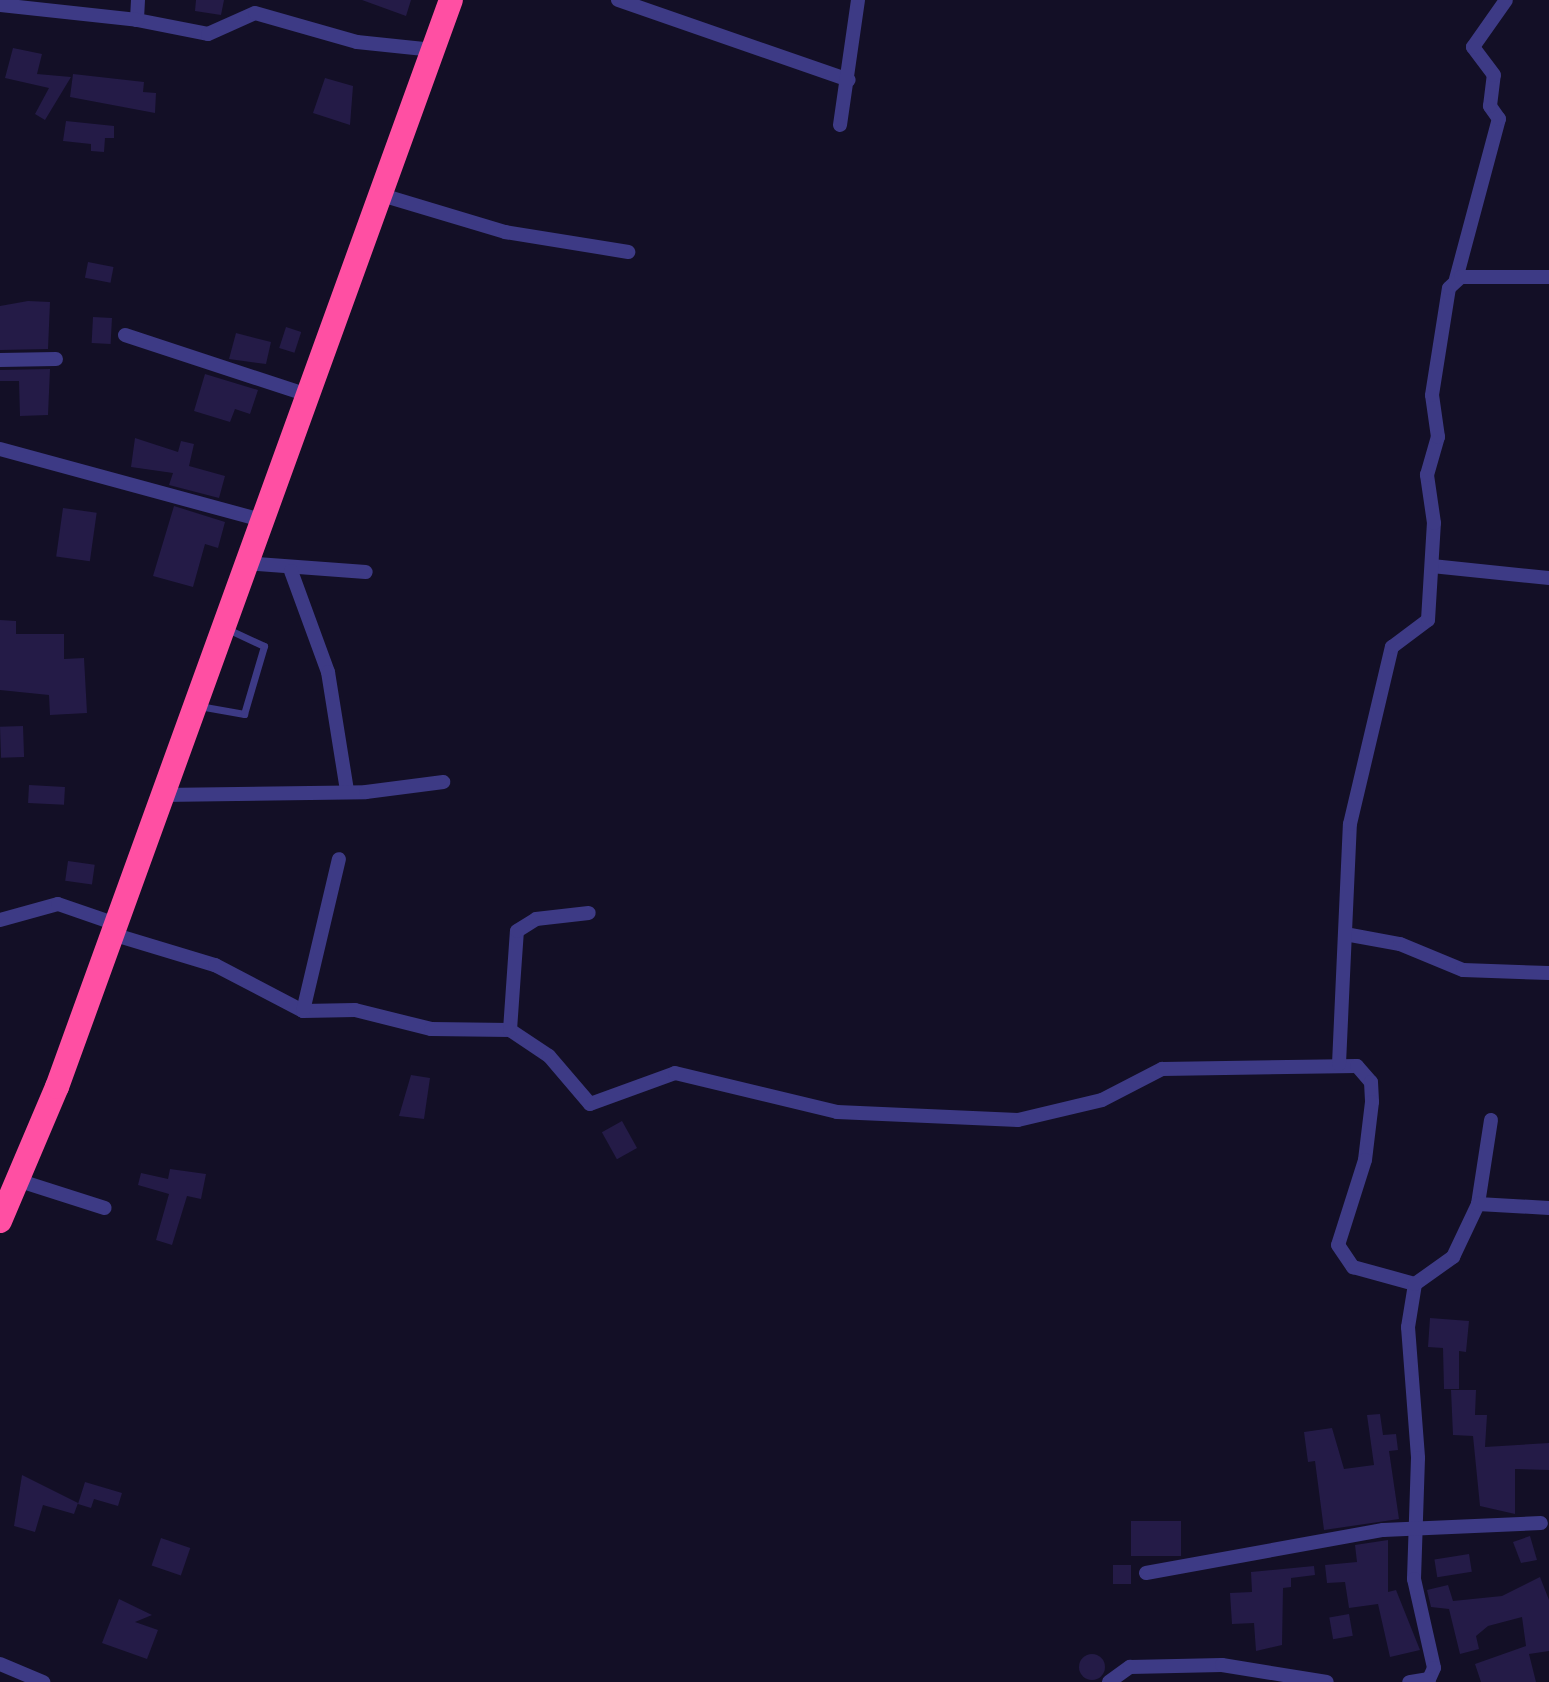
<!DOCTYPE html>
<style>
body{margin:0}
#map{position:relative;width:1549px;height:1682px;overflow:hidden;background:#130f26;font-family:"Fira Sans",sans-serif}
div>[style]{position:absolute}
.building>*{inset:0;background:#241b47;transform-origin:0 0}
.round{border-radius:50%}
.lane>*{height:7px;margin:-3.5px;padding:0 3.5px;transform-origin:3.5px;border-radius:3.5px;background:#3d3a85}
.street>*{height:14px;margin:-7px;padding:0 7px;transform-origin:7px;border-radius:7px;background:#3d3a85}
.highway>*{height:24px;margin:-12px;padding:0 12px;transform-origin:12px;border-radius:12px;background:#ff4fa3}
span{translate:-50% -50%;white-space:nowrap;text-align:center;line-height:1.15;-webkit-text-stroke:6px #130f26;paint-order:stroke}
</style>
<div id="map">
<div class="building">
<i style="clip-path:polygon(196px 0,224px 0,221px 15px,195px 11px)"></i>
<i style="clip-path:polygon(362px 0,411px 0,406px 16px)"></i>
<i style="clip-path:polygon(13px 48px,42px 54px,37px 74px,71px 77px,45px 120px,35px 114px,49px 88px,5px 78px)"></i>
<i style="clip-path:polygon(73px 74px,144px 82px,143px 92px,156px 93px,155px 113px,70px 97px)"></i>
<i style="clip-path:polygon(325px 78px,353px 86px,350px 125px,313px 113px)"></i>
<i style="clip-path:polygon(66px 121px,114px 126px,114px 138px,105px 138px,104px 152px,91px 151px,91px 144px,63px 141px)"></i>
<i style="left:88px;top:262px;width:26px;height:16px;rotate:11deg"></i>
<i style="clip-path:polygon(28px 301px,50px 302px,48px 349px,0 350px,0 306px)"></i>
<i style="left:93px;top:317px;width:19px;height:26px;rotate:3deg"></i>
<i style="left:286px;top:327px;width:16px;height:22px;rotate:18deg"></i>
<i style="clip-path:polygon(236px 333px,271px 342px,266px 364px,229px 359px)"></i>
<i style="clip-path:polygon(50px 369px,48px 415px,20px 416px,19px 381px,0 381px,0 370px)"></i>
<i style="clip-path:polygon(205px 374px,258px 390px,250px 414px,235px 409px,230px 422px,194px 411px)"></i>
<i style="clip-path:polygon(135px 438px,178px 452px,181px 441px,194px 444px,189px 466px,225px 476px,219px 498px,169px 485px,173px 473px,131px 467px)"></i>
<i style="clip-path:polygon(174px 506px,225px 522px,218px 548px,205px 544px,193px 587px,153px 576px)"></i>
<i style="left:63px;top:508px;width:34px;height:49px;rotate:8deg"></i>
<i style="clip-path:polygon(0 620px,16px 621px,16px 634px,64px 634px,64px 659px,84px 658px,87px 713px,50px 715px,49px 695px,0 690px)"></i>
<i style="left:23px;top:726px;width:31px;height:23px;rotate:88deg"></i>
<i style="left:29px;top:785px;width:36px;height:18px;rotate:3deg"></i>
<i style="left:68px;top:861px;width:27px;height:20px;rotate:8deg"></i>
<i style="clip-path:polygon(411px 1075px,430px 1078px,424px 1119px,399px 1116px)"></i>
<i style="left:622px;top:1121px;width:31px;height:23px;rotate:61deg"></i>
<i style="clip-path:polygon(170px 1169px,206px 1174px,201px 1199px,187px 1196px,172px 1245px,156px 1240px,169px 1194px,138px 1185px,141px 1173px,168px 1179px)"></i>
<i style="clip-path:polygon(1430px 1318px,1469px 1321px,1466px 1352px,1459px 1351px,1459px 1389px,1444px 1389px,1443px 1348px,1428px 1347px)"></i>
<i style="clip-path:polygon(1451px 1390px,1476px 1390px,1475px 1415px,1487px 1415px,1485px 1447px,1549px 1443px,1549px 1470px,1515px 1469px,1515px 1514px,1480px 1506px,1473px 1436px,1453px 1435px)"></i>
<i style="clip-path:polygon(1380px 1414px,1383px 1435px,1396px 1434px,1398px 1450px,1389px 1451px,1399px 1519px,1324px 1530px,1315px 1461px,1308px 1462px,1304px 1432px,1332px 1428px,1344px 1469px,1374px 1465px,1367px 1415px)"></i>
<i style="clip-path:polygon(22px 1475px,78px 1503px,74px 1514px,43px 1505px,35px 1532px,14px 1526px)"></i>
<i style="clip-path:polygon(85px 1482px,122px 1493px,118px 1506px,94px 1499px,91px 1508px,78px 1504px)"></i>
<i style="left:1181px;top:1521px;width:35px;height:50px;rotate:90deg"></i>
<i style="clip-path:polygon(1530px 1536px,1537px 1560px,1521px 1563px,1513px 1542px)"></i>
<i style="left:161px;top:1538px;width:31px;height:29px;rotate:19deg"></i>
<i style="clip-path:polygon(1388px 1540px,1388px 1592px,1396px 1590px,1420px 1650px,1390px 1657px,1378px 1604px,1349px 1608px,1345px 1582px,1327px 1583px,1325px 1565px,1357px 1562px,1355px 1545px)"></i>
<i style="left:1469px;top:1554px;width:18px;height:35px;rotate:81deg"></i>
<i style="left:1113px;top:1565px;width:18px;height:19px"></i>
<i style="clip-path:polygon(1314px 1566px,1315px 1575px,1291px 1578px,1291px 1587px,1283px 1588px,1282px 1645px,1256px 1651px,1254px 1623px,1232px 1624px,1230px 1593px,1252px 1592px,1251px 1572px)"></i>
<i style="clip-path:polygon(1540px 1577px,1549px 1600px,1549px 1651px,1529px 1654px,1536px 1682px,1481px 1682px,1475px 1664px,1526px 1646px,1522px 1617px,1488px 1626px,1476px 1636px,1479px 1649px,1460px 1654px,1449px 1609px,1431px 1607px,1427px 1590px,1448px 1585px,1453px 1601px,1502px 1596px)"></i>
<i style="clip-path:polygon(119px 1599px,152px 1615px,135px 1622px,158px 1630px,147px 1659px,102px 1643px)"></i>
<i style="left:1349px;top:1614px;width:22px;height:20px;rotate:80deg"></i>
<i class="round" style="left:1079px;top:1654px;width:26px;height:26px"></i>
</div>
<div class="lane">
<i style="left:199px;top:706px;width:46px;rotate:10.1deg"></i>
<i style="left:244px;top:714px;width:71px;rotate:-73.6deg"></i>
<i style="left:264px;top:646px;width:40px;rotate:-155deg"></i>
</div>
<div class="street">
<i style="left:138px;top:0;width:20px;rotate:93deg"></i>
<i style="left:137px;top:20px;width:72px;rotate:11.2deg"></i>
<i style="left:208px;top:34px;width:51px;rotate:-24.1deg"></i>
<i style="left:255px;top:13px;width:106px;rotate:15.9deg"></i>
<i style="left:357px;top:42px;width:77px;rotate:5.9deg"></i>
<i style="left:618px;top:0;width:244px;rotate:19.1deg"></i>
<i style="left:0;top:5px;width:138px;rotate:6.2deg"></i>
<i style="left:840px;top:125px;width:126px;rotate:-81.8deg"></i>
<i style="left:385px;top:196px;width:125px;rotate:16.7deg"></i>
<i style="left:505px;top:232px;width:125px;rotate:9.2deg"></i>
<i style="left:1456px;top:279px;width:166px;rotate:-75deg"></i>
<i style="left:1499px;top:119px;width:16px;rotate:-125deg"></i>
<i style="left:1490px;top:106px;width:31px;rotate:-83deg"></i>
<i style="left:1494px;top:75px;width:35px;rotate:-127deg"></i>
<i style="left:1473px;top:47px;width:57px;rotate:-54.9deg"></i>
<i style="left:125px;top:335px;width:188px;rotate:18.2deg"></i>
<i style="left:0;top:360px;width:56px;rotate:-1deg"></i>
<i style="left:0;top:449px;width:271px;rotate:15.2deg"></i>
<i style="left:245px;top:563px;width:121px;rotate:4.3deg"></i>
<i style="left:1432px;top:566px;width:118px;rotate:5.9deg"></i>
<i style="left:291px;top:571px;width:108px;rotate:69.9deg"></i>
<i style="left:328px;top:672px;width:121px;rotate:80.9deg"></i>
<i style="left:162px;top:795px;width:204px;rotate:-0.8deg"></i>
<i style="left:366px;top:792px;width:78px;rotate:-7.4deg"></i>
<i style="left:0;top:920px;width:60px;rotate:-15.4deg"></i>
<i style="left:58px;top:904px;width:61px;rotate:19deg"></i>
<i style="left:112px;top:934px;width:108px;rotate:16.8deg"></i>
<i style="left:215px;top:965px;width:99px;rotate:27.6deg"></i>
<i style="left:303px;top:1011px;width:52px;rotate:-1.1deg"></i>
<i style="left:355px;top:1010px;width:78px;rotate:14deg"></i>
<i style="left:431px;top:1029px;width:79px;rotate:0.7deg"></i>
<i style="left:510px;top:1030px;width:47px;rotate:33.7deg"></i>
<i style="left:549px;top:1056px;width:63px;rotate:49.5deg"></i>
<i style="left:590px;top:1104px;width:90px;rotate:-20deg"></i>
<i style="left:675px;top:1073px;width:167px;rotate:13.5deg"></i>
<i style="left:837px;top:1112px;width:181px;rotate:2.5deg"></i>
<i style="left:1018px;top:1120px;width:86px;rotate:-13.4deg"></i>
<i style="left:1102px;top:1100px;width:68px;rotate:-27.3deg"></i>
<i style="left:1162px;top:1069px;width:195px;rotate:-0.9deg"></i>
<i style="left:1357px;top:1066px;width:21px;rotate:49deg"></i>
<i style="left:1371px;top:1082px;width:20px;rotate:87deg"></i>
<i style="left:1372px;top:1102px;width:58px;rotate:96.9deg"></i>
<i style="left:1365px;top:1160px;width:89px;rotate:107.6deg"></i>
<i style="left:1338px;top:1245px;width:27px;rotate:56deg"></i>
<i style="left:1353px;top:1267px;width:64px;rotate:15.3deg"></i>
<i style="left:1415px;top:1284px;width:44px;rotate:99.2deg"></i>
<i style="left:1408px;top:1327px;width:131px;rotate:85.6deg"></i>
<i style="left:1418px;top:1458px;width:121px;rotate:91.9deg"></i>
<i style="left:1414px;top:1579px;width:91px;rotate:77.3deg"></i>
<i style="left:1434px;top:1668px;width:12px;rotate:114deg"></i>
<i style="left:1429px;top:1679px;width:20px;rotate:171deg"></i>
<i style="left:1345px;top:934px;width:56px;rotate:10.3deg"></i>
<i style="left:1400px;top:944px;width:68px;rotate:22.4deg"></i>
<i style="left:1463px;top:970px;width:86px;rotate:2deg"></i>
<i style="left:303px;top:1011px;width:156px;rotate:-76.7deg"></i>
<i style="left:510px;top:1030px;width:99px;rotate:-86deg"></i>
<i style="left:517px;top:931px;width:22px;rotate:-32deg"></i>
<i style="left:536px;top:919px;width:53px;rotate:-6.5deg"></i>
<i style="left:1339px;top:1064px;width:240px;rotate:-87.4deg"></i>
<i style="left:1350px;top:824px;width:182px;rotate:-76.7deg"></i>
<i style="left:1392px;top:647px;width:45px;rotate:-36.9deg"></i>
<i style="left:1428px;top:620px;width:97px;rotate:-86.5deg"></i>
<i style="left:1434px;top:523px;width:49px;rotate:-98.3deg"></i>
<i style="left:1427px;top:475px;width:40px;rotate:-74deg"></i>
<i style="left:1438px;top:437px;width:42px;rotate:-98.1deg"></i>
<i style="left:1432px;top:395px;width:108px;rotate:-81deg"></i>
<i style="left:1449px;top:288px;width:16px;rotate:-43deg"></i>
<i style="left:1461px;top:277px;width:88px"></i>
<i style="left:17px;top:1180px;width:92px;rotate:17.7deg"></i>
<i style="left:1478px;top:1204px;width:85px;rotate:-81.2deg"></i>
<i style="left:1415px;top:1284px;width:47px;rotate:-35.4deg"></i>
<i style="left:1453px;top:1257px;width:59px;rotate:-64.7deg"></i>
<i style="left:1478px;top:1204px;width:71px;rotate:3.2deg"></i>
<i style="left:1146px;top:1573px;width:241px;rotate:-10.3deg"></i>
<i style="left:1383px;top:1530px;width:158px;rotate:-2.5deg"></i>
<i style="left:0;top:1664px;width:47px;rotate:22.7deg"></i>
<i style="left:1109px;top:1682px;width:26px;rotate:-36deg"></i>
<i style="left:1130px;top:1667px;width:92px;rotate:-1.2deg"></i>
<i style="left:1222px;top:1665px;width:106px;rotate:9.2deg"></i>
</div>
<div class="highway">
<i style="left:0;top:1221px;width:146px;rotate:-67deg"></i>
<i style="left:57px;top:1087px;width:1156px;rotate:-70.08deg"></i>
</div>
</div>
